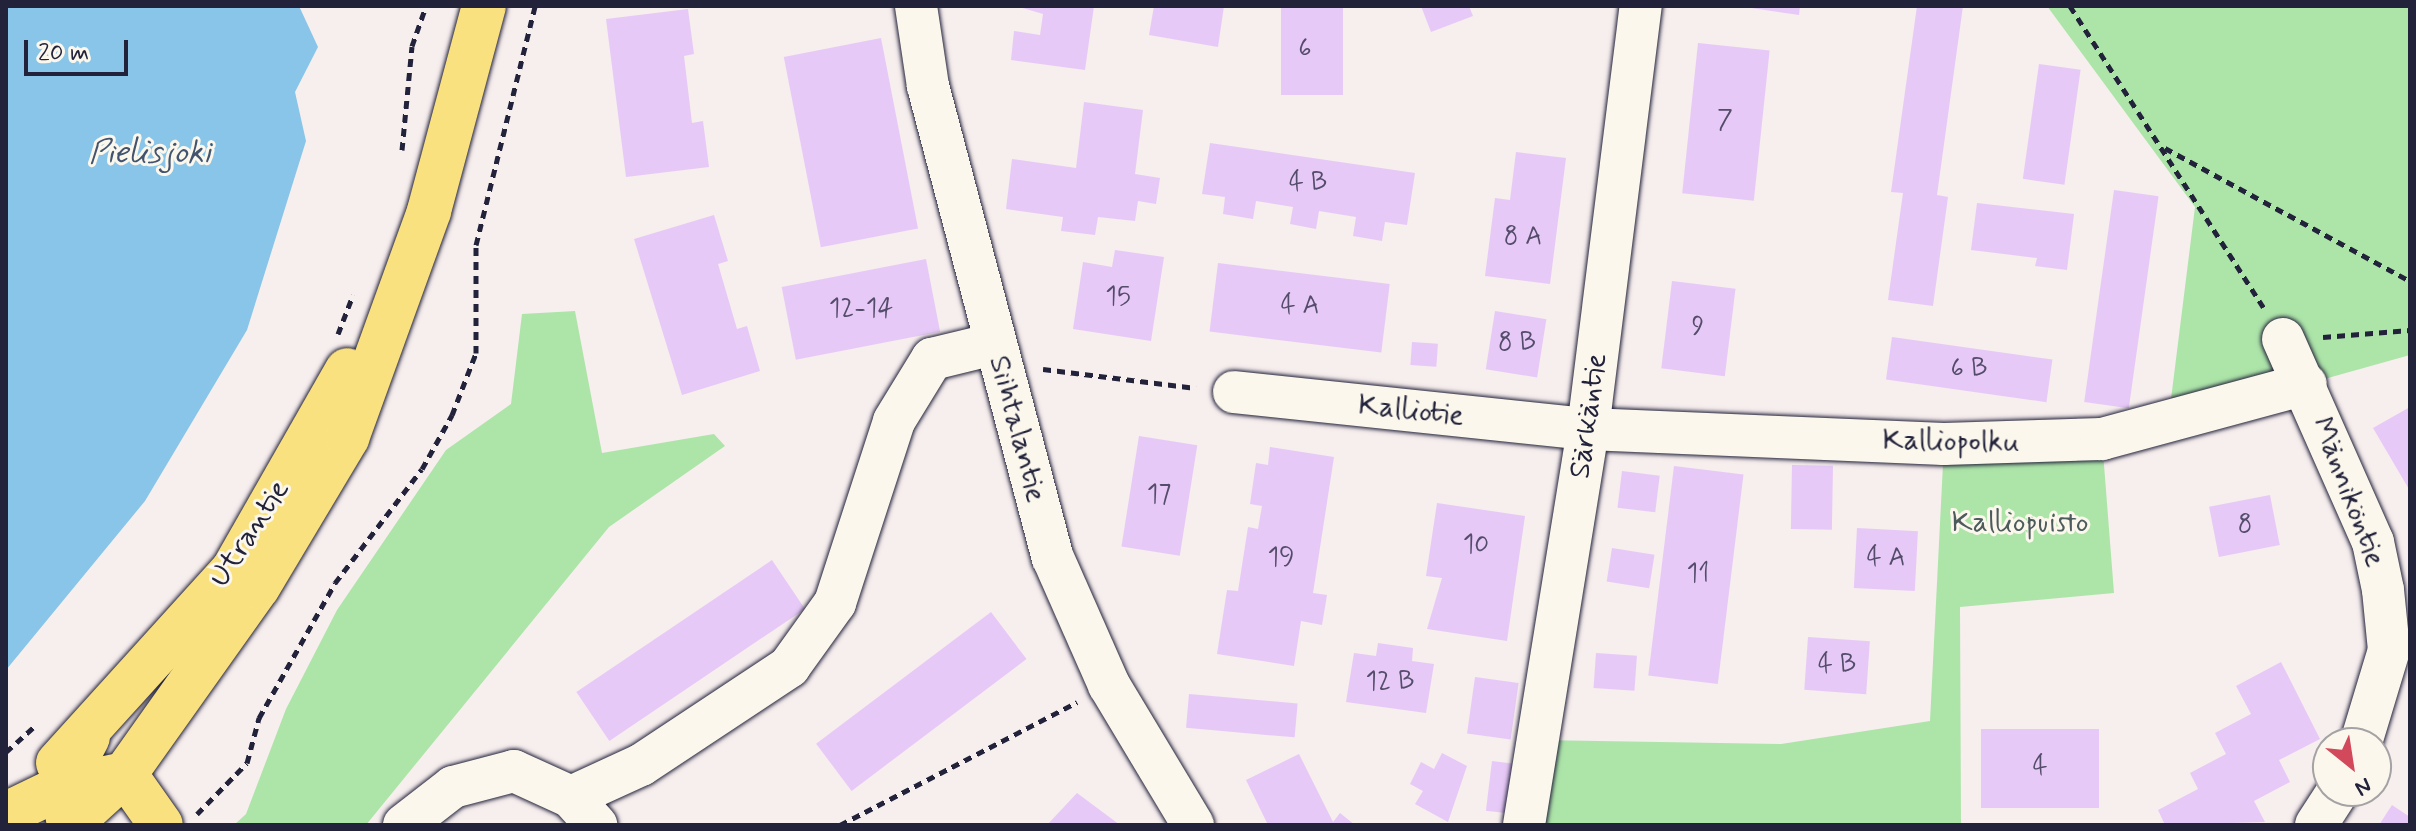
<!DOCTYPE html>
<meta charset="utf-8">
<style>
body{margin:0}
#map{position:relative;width:2416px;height:831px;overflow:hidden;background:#f7eeee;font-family:Mynerve,sans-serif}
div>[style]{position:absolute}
.green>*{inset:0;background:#ade5a9}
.water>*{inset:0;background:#88c5e8}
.building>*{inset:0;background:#e7c9f7;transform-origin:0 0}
.path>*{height:5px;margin-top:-2.5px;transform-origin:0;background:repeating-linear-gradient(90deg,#22223b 0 8px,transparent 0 14px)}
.roads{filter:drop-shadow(0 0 2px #22223b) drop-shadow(0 0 2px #22223b)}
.minor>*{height:42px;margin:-21px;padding:0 21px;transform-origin:21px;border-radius:21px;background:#fbf7ec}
.major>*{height:44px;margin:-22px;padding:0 22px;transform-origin:22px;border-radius:22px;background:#fae180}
.highway>*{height:44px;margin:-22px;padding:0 22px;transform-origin:22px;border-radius:22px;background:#fae180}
span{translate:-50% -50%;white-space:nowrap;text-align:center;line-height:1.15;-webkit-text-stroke:6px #fbf7ec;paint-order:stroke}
.number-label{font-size:26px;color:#534c6a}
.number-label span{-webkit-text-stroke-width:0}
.street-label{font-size:30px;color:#22223b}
.park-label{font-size:30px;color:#4c5c5c}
.water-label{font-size:32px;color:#41536f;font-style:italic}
.frame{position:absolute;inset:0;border:8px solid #22223b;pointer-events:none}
.north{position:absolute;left:2312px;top:727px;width:80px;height:80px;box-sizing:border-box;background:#fbf7ec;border:2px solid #a4a2a5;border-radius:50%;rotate:150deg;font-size:22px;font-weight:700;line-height:32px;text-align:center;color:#22223b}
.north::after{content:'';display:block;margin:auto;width:28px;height:36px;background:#d1495b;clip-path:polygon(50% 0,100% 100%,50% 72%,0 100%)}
.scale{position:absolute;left:24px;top:40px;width:104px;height:36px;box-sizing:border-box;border:4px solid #22223b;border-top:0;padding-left:10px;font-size:24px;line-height:28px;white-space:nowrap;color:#22223b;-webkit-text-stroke:6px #fbf7ec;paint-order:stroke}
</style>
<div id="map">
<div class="green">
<i style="clip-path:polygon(2047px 6px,2410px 6px,2410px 355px,2168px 423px,2195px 207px)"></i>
<i style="clip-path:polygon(575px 311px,602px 453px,714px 434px,725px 446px,609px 527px,366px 825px,234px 825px,246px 814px,286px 709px,337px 610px,446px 450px,511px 404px,522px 314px)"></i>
<i style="clip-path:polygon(2102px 439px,2114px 593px,1960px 607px,1961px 825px,1524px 825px,1539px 740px,1781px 744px,1930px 721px,1944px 444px)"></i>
</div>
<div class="water">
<i style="clip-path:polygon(6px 6px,299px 6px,318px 47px,295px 92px,306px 141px,247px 330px,145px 501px,6px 670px)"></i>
</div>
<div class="building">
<i style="clip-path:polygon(1016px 6px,1094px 6px,1085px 70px,1011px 60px,1014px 31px,1040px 35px,1043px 14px)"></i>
<i style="clip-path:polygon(1154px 6px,1224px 6px,1218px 47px,1149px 35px)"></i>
<i style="left:1281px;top:6px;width:62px;height:89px"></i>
<i style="clip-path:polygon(1421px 6px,1469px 6px,1473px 16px,1431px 32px)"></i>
<i style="clip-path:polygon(1738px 6px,1800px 6px,1799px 15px)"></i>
<i style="clip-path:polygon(1917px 6px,1963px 6px,1937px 195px,1948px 197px,1933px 306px,1888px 300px,1903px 193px,1891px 192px)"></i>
<i style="clip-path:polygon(688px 9px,694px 54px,684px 56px,692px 123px,703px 121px,709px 167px,626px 177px,606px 19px)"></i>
<i style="left:881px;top:38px;width:194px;height:99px;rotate:79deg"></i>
<i style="left:1698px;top:43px;width:72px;height:151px;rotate:6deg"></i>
<i style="left:2039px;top:64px;width:42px;height:116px;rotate:8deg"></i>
<i style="clip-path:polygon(1084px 102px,1143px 110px,1135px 174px,1160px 178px,1156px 204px,1138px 201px,1135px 221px,1098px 217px,1095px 235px,1061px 231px,1063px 217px,1006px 209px,1012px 159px,1076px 168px)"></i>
<i style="clip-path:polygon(1210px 143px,1415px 173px,1407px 225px,1385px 222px,1382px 241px,1353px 236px,1356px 217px,1319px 211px,1316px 229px,1290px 224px,1293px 207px,1256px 201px,1253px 219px,1223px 214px,1225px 197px,1202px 194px)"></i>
<i style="clip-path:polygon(1516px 152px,1566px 158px,1550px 284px,1485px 276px,1495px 198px,1510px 200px)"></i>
<i style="left:2114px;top:190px;width:45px;height:214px;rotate:8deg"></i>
<i style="clip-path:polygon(1977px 203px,2074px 214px,2067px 270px,2035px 266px,2037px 258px,1971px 250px)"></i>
<i style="clip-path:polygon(714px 215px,728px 261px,718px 264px,737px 329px,747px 326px,760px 371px,682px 395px,634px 239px)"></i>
<i style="clip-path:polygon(1115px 250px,1164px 257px,1151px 341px,1073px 329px,1083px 262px,1112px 267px)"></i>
<i style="left:926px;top:259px;width:74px;height:147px;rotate:79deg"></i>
<i style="left:1218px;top:263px;width:173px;height:69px;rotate:7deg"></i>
<i style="left:1672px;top:281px;width:64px;height:88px;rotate:7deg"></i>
<i style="left:1495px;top:311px;width:52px;height:59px;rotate:9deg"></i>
<i style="left:1892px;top:337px;width:162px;height:43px;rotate:8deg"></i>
<i style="left:1412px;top:342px;width:26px;height:23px;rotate:4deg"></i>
<i style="clip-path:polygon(2410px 407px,2410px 491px,2373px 428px)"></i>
<i style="left:1139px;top:436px;width:59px;height:112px;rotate:9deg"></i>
<i style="clip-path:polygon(1270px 447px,1334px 457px,1313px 593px,1327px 595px,1322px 625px,1301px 621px,1294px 666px,1217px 654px,1227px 590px,1238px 591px,1248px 527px,1258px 529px,1262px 506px,1250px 504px,1256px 463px,1268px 465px)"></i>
<i style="left:1792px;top:465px;width:41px;height:64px;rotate:1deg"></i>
<i style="left:1674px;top:466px;width:70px;height:211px;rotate:7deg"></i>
<i style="left:1622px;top:471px;width:38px;height:37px;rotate:7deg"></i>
<i style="left:2270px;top:495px;width:51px;height:62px;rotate:79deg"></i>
<i style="clip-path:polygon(1437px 503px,1525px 516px,1507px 641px,1427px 629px,1442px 578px,1426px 576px)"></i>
<i style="left:1857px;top:528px;width:61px;height:60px;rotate:3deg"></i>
<i style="left:1612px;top:548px;width:43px;height:34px;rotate:9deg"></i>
<i style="left:772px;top:560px;width:59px;height:236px;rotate:56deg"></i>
<i style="left:991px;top:612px;width:59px;height:219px;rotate:53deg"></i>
<i style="left:1808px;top:637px;width:62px;height:53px;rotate:4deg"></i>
<i style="clip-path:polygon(1378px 643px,1413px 648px,1412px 661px,1434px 664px,1426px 713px,1346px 702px,1354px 653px,1376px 656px)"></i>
<i style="left:1596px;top:653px;width:41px;height:35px;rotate:4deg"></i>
<i style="clip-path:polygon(2281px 662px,2320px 739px,2279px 760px,2290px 782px,2254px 801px,2265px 822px,2165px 825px,2158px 810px,2198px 789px,2190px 773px,2226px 754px,2215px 733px,2251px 714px,2236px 686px)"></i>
<i style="left:1475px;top:677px;width:44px;height:57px;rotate:8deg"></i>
<i style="left:1189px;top:694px;width:109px;height:34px;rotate:5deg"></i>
<i style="left:1981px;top:729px;width:118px;height:79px"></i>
<i style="clip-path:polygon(1442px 753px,1467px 766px,1448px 822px,1415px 804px,1423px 791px,1410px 784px,1421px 762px,1434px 769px)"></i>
<i style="clip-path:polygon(1299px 754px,1333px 822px,1340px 813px,1355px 825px,1268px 825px,1246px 780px)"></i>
<i style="left:1492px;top:761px;width:24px;height:50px;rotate:7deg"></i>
<i style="clip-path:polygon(1077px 793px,1120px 825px,1047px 825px)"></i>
<i style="clip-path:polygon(2392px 805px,2410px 817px,2410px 825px,2379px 825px)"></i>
</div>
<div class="path">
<i style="left:2070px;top:6px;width:358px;rotate:57.3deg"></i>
<i style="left:2165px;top:148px;width:279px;rotate:28.5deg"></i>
<i style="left:402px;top:150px;width:104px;rotate:-84.5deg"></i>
<i style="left:412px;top:46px;width:42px;rotate:-70.7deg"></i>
<i style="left:338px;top:334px;width:42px;rotate:-69deg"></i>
<i style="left:2323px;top:337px;width:87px;rotate:-4.6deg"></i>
<i style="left:1043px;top:369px;width:154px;rotate:7.1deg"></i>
<i style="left:6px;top:752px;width:39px;rotate:-42deg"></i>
<i style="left:197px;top:814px;width:71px;rotate:-45.6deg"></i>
<i style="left:247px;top:763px;width:47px;rotate:-75.1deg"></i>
<i style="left:259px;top:718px;width:155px;rotate:-60.6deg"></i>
<i style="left:335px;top:583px;width:143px;rotate:-52.7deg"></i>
<i style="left:422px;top:469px;width:62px;rotate:-60.9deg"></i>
<i style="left:452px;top:415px;width:66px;rotate:-68.8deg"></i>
<i style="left:476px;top:353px;width:108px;rotate:-90deg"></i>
<i style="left:476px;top:245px;width:246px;rotate:-76.1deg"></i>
<i style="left:840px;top:825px;width:267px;rotate:-27.4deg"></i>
</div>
<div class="roads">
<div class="minor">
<i style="left:916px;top:6px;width:81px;rotate:81.5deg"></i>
<i style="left:928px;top:86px;width:488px;rotate:75.2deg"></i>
<i style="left:1053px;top:558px;width:139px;rotate:66.2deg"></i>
<i style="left:1109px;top:685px;width:163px;rotate:59deg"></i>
<i style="left:2283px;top:339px;width:222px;rotate:66.1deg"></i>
<i style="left:2373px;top:542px;width:49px;rotate:78.2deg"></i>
<i style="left:2383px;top:590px;width:60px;rotate:84.3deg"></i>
<i style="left:2389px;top:650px;width:97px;rotate:106.8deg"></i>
<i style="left:1234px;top:392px;width:356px;rotate:6deg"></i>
<i style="left:1588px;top:429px;width:356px;rotate:2.4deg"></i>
<i style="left:1944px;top:444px;width:158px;rotate:-1.8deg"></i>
<i style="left:2102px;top:439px;width:211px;rotate:-15.1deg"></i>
<i style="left:571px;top:797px;width:77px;rotate:-24.6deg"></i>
<i style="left:641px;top:765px;width:178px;rotate:-33.5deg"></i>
<i style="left:789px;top:667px;width:79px;rotate:-54.3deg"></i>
<i style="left:835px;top:603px;width:191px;rotate:-72deg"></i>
<i style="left:894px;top:421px;width:73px;rotate:-58.5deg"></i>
<i style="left:932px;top:359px;width:64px;rotate:-13.6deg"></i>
<i style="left:404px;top:825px;width:62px;rotate:-37.8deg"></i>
<i style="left:453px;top:787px;width:63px;rotate:-14.7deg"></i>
<i style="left:514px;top:771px;width:63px;rotate:24.5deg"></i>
<i style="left:571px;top:797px;width:38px;rotate:48deg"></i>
<i style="left:1524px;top:825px;width:401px;rotate:-80.8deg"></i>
<i style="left:1588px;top:429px;width:426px;rotate:-82.9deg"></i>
<i style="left:2316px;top:825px;width:40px;rotate:-57.1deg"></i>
</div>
<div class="major">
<i style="left:58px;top:763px;width:261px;rotate:-47.8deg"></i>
<i style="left:233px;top:570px;width:230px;rotate:-60.3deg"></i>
<i style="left:69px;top:825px;width:76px;rotate:-42.3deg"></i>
<i style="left:125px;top:774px;width:229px;rotate:-54.6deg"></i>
<i style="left:258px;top:587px;width:174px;rotate:-59.1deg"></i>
<i style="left:347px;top:438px;width:241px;rotate:-70.1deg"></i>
<i style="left:429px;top:211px;width:212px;rotate:-75deg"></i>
</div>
<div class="highway">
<i style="left:6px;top:814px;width:62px;rotate:-25.7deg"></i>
<i style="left:62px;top:787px;width:64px;rotate:-11.7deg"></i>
<i style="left:125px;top:774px;width:62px;rotate:54.8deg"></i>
<i style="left:69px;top:825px;width:39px;rotate:-100deg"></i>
<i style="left:62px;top:787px;width:56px;rotate:-62.5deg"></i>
</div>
</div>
<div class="number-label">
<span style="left:1305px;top:50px">6</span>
<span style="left:1725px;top:122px">7</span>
<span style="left:1308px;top:184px">4 B</span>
<span style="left:1523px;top:238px">8 A</span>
<span style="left:1118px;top:298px">15</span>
<span style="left:1300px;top:307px">4 A</span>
<span style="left:861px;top:310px">12-14</span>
<span style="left:1698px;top:328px">9</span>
<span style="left:1517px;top:344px">8 B</span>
<span style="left:1969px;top:370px">6 B</span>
<span style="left:1159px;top:496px">17</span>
<span style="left:2245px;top:526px">8</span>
<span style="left:1476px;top:546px">10</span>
<span style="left:1281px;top:559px">19</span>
<span style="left:1886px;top:559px">4 A</span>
<span style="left:1698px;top:575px">11</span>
<span style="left:1837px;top:666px">4 B</span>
<span style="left:1390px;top:683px">12 B</span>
<span style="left:2040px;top:768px">4</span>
</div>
<div class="street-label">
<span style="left:1411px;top:411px;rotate:6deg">Kalliotie</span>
<span style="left:1589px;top:416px;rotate:-82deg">Särkäntie</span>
<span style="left:1017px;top:429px;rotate:75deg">Siihtalantie</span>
<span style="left:1951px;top:442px;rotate:1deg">Kalliopolku</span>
<span style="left:2348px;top:492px;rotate:69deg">Männiköntie</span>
<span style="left:250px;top:534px;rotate:-57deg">Utrantie</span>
</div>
<div class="park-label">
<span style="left:2020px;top:523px">Kalliopuisto</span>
</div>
<div class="water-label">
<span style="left:150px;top:153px">Pielisjoki</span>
</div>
<div class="frame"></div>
<div class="north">N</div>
<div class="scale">20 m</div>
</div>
